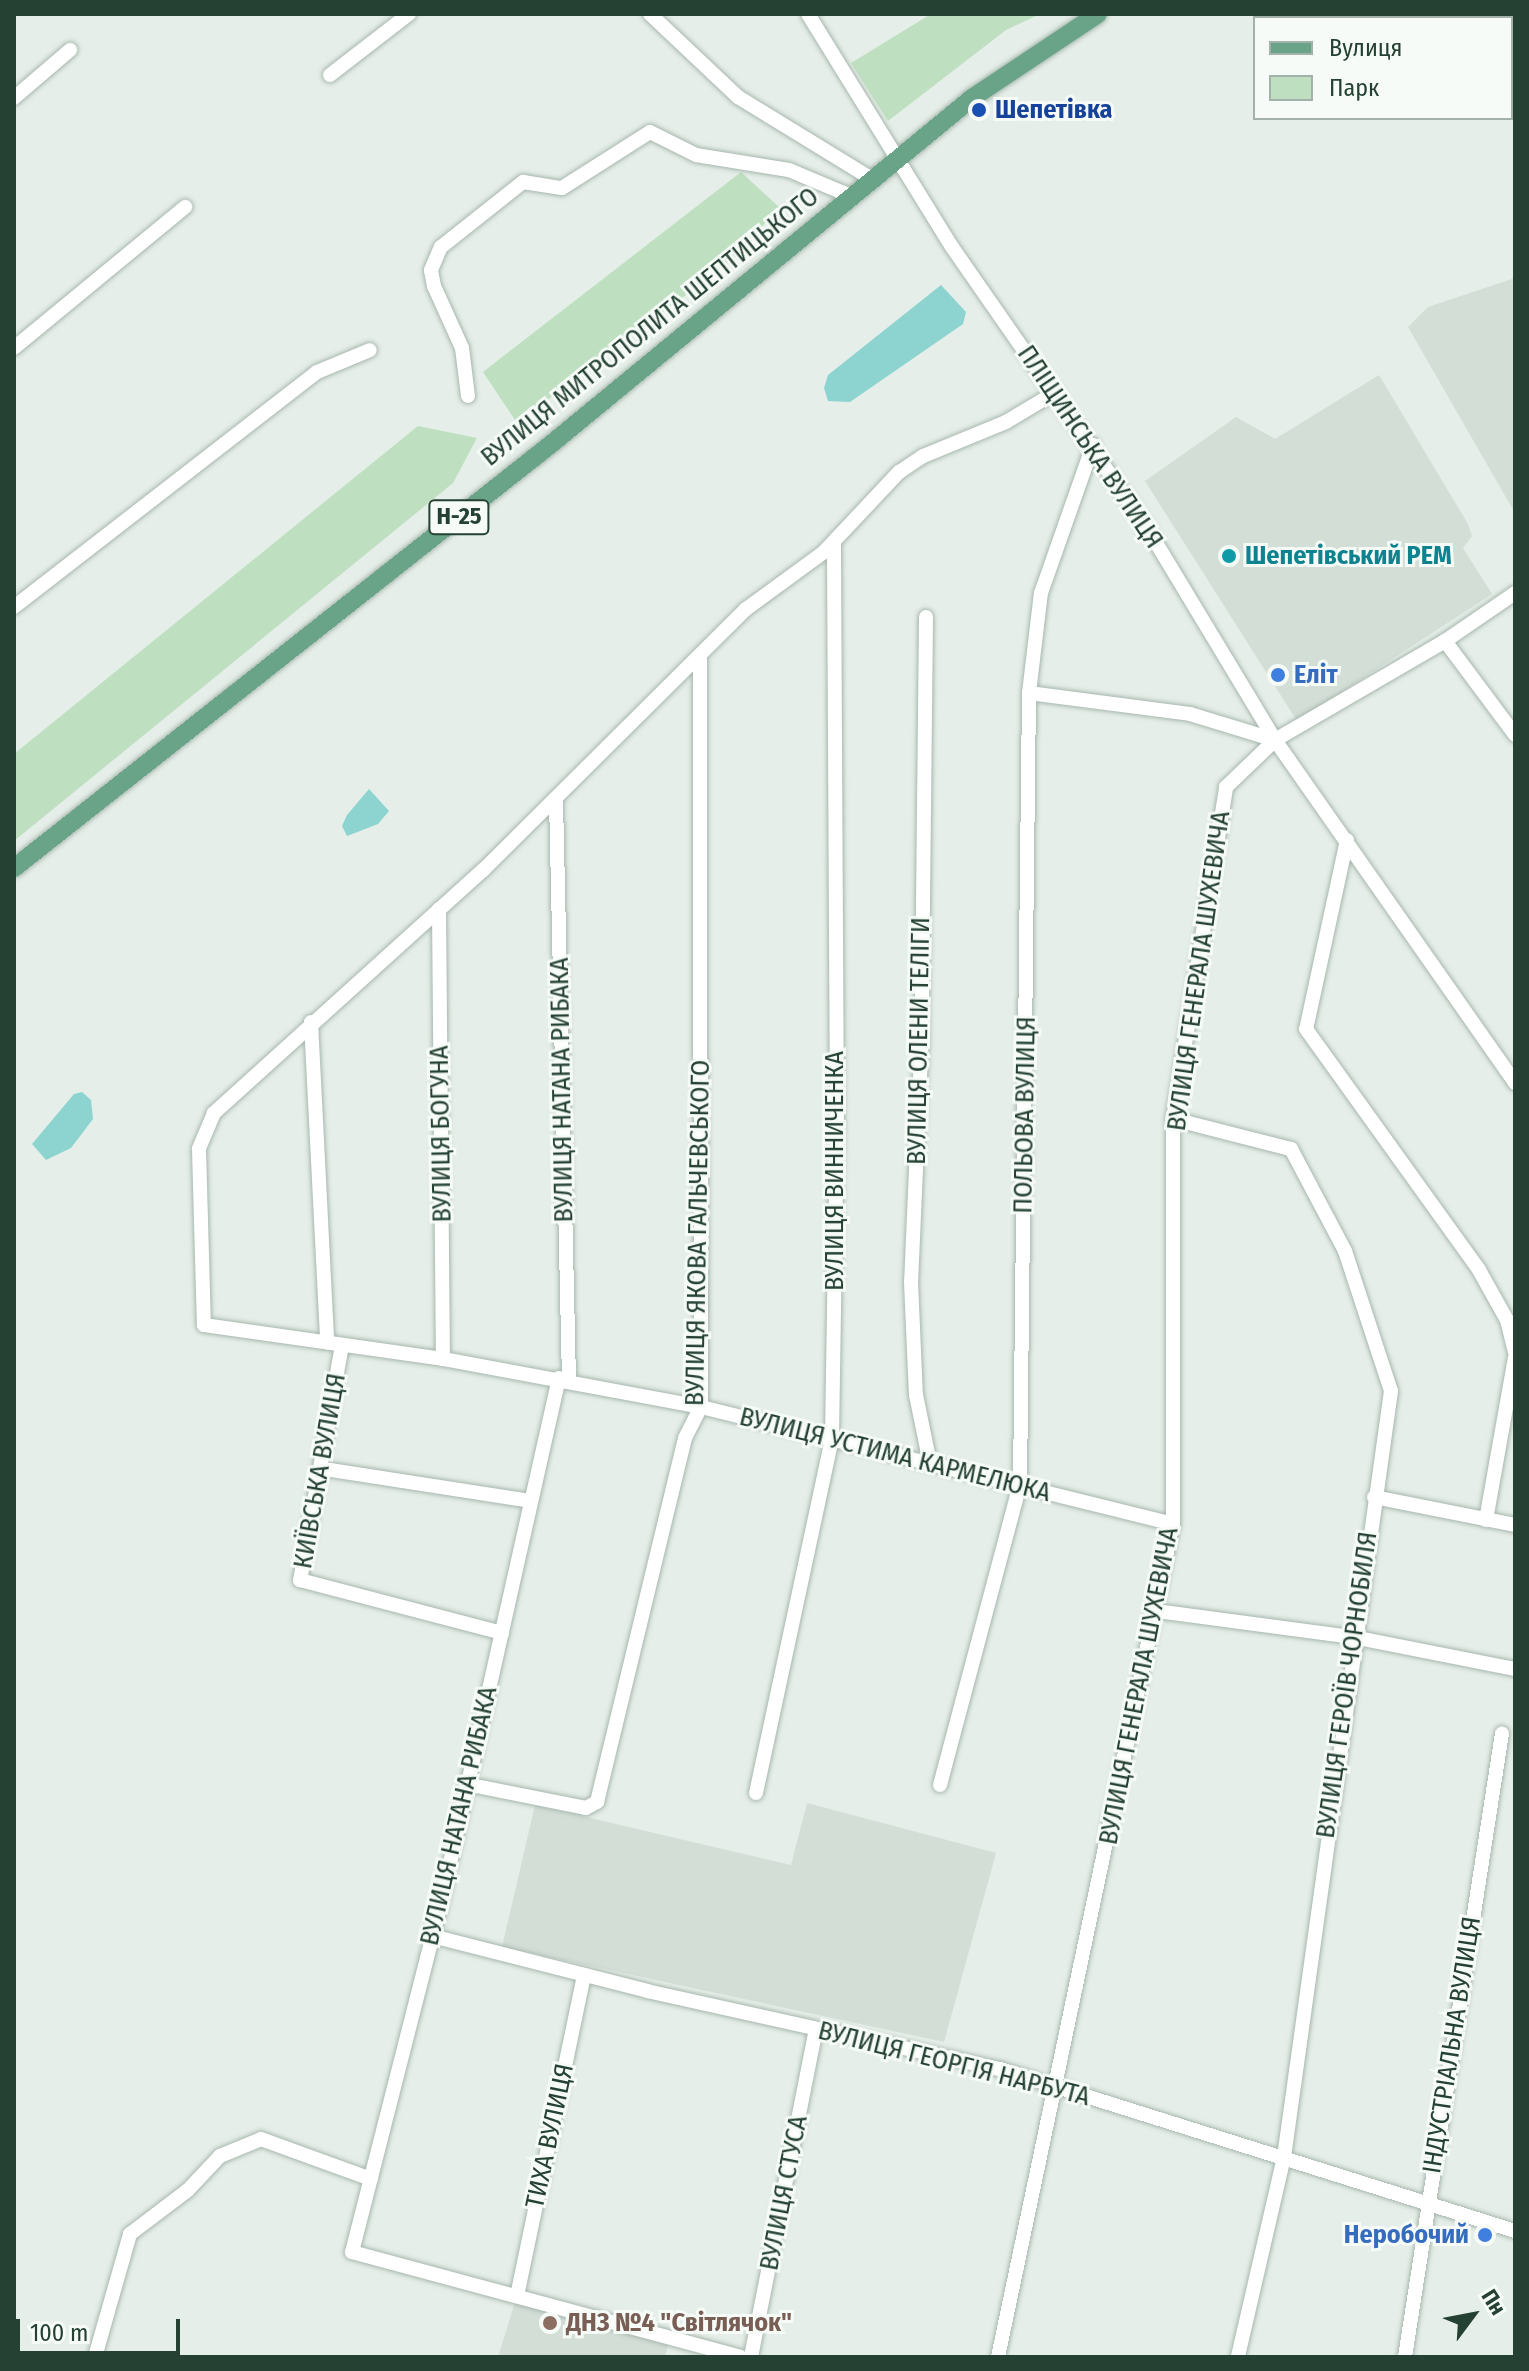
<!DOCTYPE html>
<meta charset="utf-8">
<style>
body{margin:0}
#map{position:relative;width:1529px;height:2371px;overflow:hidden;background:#e5eee8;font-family:"Fira Sans Condensed",sans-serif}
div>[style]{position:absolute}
.built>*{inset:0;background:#d3ded7}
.green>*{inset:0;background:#bee0c0}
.water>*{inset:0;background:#8dd4d0}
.roads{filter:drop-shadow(0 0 2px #a7b7ae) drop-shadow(0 0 2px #a7b7ae)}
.minor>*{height:14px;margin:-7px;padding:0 7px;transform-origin:7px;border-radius:7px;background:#fff}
.major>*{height:18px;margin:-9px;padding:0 9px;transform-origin:9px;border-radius:9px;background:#69a489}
.dots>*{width:22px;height:22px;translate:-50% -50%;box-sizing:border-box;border:4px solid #f6fbf7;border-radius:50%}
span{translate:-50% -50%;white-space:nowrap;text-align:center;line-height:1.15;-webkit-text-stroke:6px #f6fbf7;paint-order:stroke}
.shield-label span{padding:2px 6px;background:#f6fbf7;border:2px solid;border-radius:6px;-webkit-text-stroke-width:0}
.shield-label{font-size:24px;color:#244133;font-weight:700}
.transit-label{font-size:26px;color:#164399;font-weight:700}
.left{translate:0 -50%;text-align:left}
.street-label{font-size:26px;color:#244133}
.culture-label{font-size:26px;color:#0d838f;font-weight:700}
.shop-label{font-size:26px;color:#366cbe;font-weight:700}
.right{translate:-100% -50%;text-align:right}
.education-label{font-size:26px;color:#785e54;font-weight:700}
.frame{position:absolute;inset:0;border:16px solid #244133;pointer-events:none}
.legend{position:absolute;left:1253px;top:16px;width:260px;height:104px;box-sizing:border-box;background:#f6fbf7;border:2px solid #a2b1a9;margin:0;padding:10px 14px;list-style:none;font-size:24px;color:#244133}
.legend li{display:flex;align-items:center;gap:16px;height:40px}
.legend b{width:40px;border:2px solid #a2b1a9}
.north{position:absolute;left:1433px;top:2275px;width:80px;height:80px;-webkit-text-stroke:6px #f6fbf7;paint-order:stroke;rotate:58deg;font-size:22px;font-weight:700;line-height:32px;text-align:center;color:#244133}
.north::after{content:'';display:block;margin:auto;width:28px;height:36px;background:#244133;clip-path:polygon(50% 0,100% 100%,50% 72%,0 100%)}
.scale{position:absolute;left:16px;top:2319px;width:164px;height:36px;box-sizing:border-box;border:4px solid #244133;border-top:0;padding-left:10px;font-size:24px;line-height:28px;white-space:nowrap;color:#244133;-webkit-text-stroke:6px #f6fbf7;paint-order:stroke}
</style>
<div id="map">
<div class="built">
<i style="clip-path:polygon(1515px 278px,1515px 513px,1408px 327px,1428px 307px)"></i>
<i style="clip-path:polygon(1379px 375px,1468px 524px,1472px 536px,1463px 548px,1492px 594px,1297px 721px,1145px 481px,1236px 417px,1275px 439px)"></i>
<i style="clip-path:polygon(807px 1803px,996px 1853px,944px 2042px,502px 1947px,535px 1805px,791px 1865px)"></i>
<i style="clip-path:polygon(515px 2302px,668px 2345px,665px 2357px,498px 2357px)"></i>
</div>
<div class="green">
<i style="clip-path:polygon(931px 14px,1040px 14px,1006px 30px,888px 121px,851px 63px)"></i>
<i style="clip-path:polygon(741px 172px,779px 207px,736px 257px,517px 423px,483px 372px)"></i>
<i style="clip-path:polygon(418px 426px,477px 438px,453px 483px,14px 841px,14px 754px)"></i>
</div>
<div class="water">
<i style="clip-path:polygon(941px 285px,966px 312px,963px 324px,850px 402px,828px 401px,824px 388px,828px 375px)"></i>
<i style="clip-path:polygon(369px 789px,389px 811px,378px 824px,347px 836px,342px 826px,347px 815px)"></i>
<i style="clip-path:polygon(82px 1092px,91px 1100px,93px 1119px,71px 1148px,46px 1160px,32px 1144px,74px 1094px)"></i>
</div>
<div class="roads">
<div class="minor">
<i style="left:650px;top:14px;width:121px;rotate:43.3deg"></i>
<i style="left:738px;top:97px;width:157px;rotate:31.5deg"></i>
<i style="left:808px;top:14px;width:274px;rotate:58.3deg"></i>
<i style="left:952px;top:247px;width:340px;rotate:55.2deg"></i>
<i style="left:1146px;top:526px;width:250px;rotate:58.9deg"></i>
<i style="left:1275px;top:740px;width:419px;rotate:55deg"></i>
<i style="left:330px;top:75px;width:100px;rotate:-37.7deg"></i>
<i style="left:14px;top:98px;width:74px;rotate:-40.6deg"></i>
<i style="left:14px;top:348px;width:222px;rotate:-39.5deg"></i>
<i style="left:1056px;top:392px;width:58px;rotate:149deg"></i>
<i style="left:1006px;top:422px;width:90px;rotate:157.7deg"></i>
<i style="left:923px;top:456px;width:29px;rotate:146deg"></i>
<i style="left:899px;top:472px;width:110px;rotate:133.2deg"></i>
<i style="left:824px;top:552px;width:97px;rotate:143.8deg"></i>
<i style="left:746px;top:609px;width:371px;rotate:135.2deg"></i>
<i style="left:483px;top:870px;width:363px;rotate:137.9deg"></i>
<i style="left:214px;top:1113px;width:39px;rotate:113deg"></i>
<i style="left:199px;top:1149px;width:176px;rotate:88.4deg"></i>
<i style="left:204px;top:1325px;width:241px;rotate:8.1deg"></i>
<i style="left:443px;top:1359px;width:262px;rotate:10.5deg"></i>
<i style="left:701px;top:1407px;width:486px;rotate:13.9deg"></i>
<i style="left:468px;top:396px;width:48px;rotate:-97.1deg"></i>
<i style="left:462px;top:348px;width:68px;rotate:-114.3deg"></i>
<i style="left:434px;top:286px;width:16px;rotate:-101deg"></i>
<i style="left:431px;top:270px;width:25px;rotate:-67deg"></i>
<i style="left:441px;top:247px;width:105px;rotate:-38.4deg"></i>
<i style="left:523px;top:182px;width:39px;rotate:9deg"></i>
<i style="left:562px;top:188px;width:104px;rotate:-32.5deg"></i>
<i style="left:650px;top:132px;width:51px;rotate:26.6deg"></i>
<i style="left:696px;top:155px;width:94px;rotate:9.2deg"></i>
<i style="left:789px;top:170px;width:67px;rotate:22.8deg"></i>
<i style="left:14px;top:607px;width:383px;rotate:-37.8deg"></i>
<i style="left:317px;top:372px;width:57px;rotate:-22.5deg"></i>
<i style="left:926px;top:617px;width:415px;rotate:90.6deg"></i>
<i style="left:922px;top:1032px;width:250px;rotate:92.5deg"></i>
<i style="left:911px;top:1282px;width:113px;rotate:87.5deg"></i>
<i style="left:916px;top:1395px;width:69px;rotate:78.4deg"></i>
<i style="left:1445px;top:641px;width:117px;rotate:53.3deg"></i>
<i style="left:1029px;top:693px;width:162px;rotate:7.4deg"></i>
<i style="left:1190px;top:714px;width:89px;rotate:17deg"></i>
<i style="left:556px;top:799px;width:582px;rotate:88.72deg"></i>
<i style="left:1347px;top:840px;width:193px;rotate:102.2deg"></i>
<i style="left:1306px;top:1029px;width:297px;rotate:54.3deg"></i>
<i style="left:1479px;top:1270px;width:57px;rotate:60.8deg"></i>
<i style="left:1507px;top:1320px;width:32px;rotate:76deg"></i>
<i style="left:439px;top:909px;width:450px;rotate:89.5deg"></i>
<i style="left:311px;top:1022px;width:321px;rotate:87.1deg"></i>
<i style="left:1173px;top:1119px;width:122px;rotate:14.3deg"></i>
<i style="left:1291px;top:1149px;width:115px;rotate:62.1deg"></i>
<i style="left:1345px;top:1251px;width:147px;rotate:71.8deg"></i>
<i style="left:1391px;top:1391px;width:773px;rotate:97.95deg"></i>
<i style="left:1284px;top:2157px;width:205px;rotate:103deg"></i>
<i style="left:342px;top:1345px;width:239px;rotate:100.1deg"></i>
<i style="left:300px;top:1580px;width:209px;rotate:14.7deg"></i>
<i style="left:559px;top:1378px;width:538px;rotate:102.67deg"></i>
<i style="left:441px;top:1903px;width:360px;rotate:104.3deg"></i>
<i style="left:352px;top:2252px;width:402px;rotate:15.1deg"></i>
<i style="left:324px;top:1469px;width:208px;rotate:8.8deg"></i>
<i style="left:1374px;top:1497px;width:144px;rotate:11.2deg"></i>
<i style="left:1486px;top:1520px;width:165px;rotate:-79.9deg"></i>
<i style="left:1157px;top:1611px;width:198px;rotate:7.6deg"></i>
<i style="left:1353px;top:1637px;width:165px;rotate:11.2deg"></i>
<i style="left:466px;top:1784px;width:122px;rotate:11.3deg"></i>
<i style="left:586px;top:1808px;width:13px;rotate:-29deg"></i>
<i style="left:597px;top:1802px;width:374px;rotate:-76.4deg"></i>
<i style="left:685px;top:1438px;width:35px;rotate:-63deg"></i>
<i style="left:701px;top:1407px;width:748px;rotate:-90.08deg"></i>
<i style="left:940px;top:1785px;width:310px;rotate:-75.1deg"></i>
<i style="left:1020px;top:1485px;width:792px;rotate:-89.35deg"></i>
<i style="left:1029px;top:693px;width:101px;rotate:-83.2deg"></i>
<i style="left:1041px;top:593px;width:157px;rotate:-70.6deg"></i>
<i style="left:756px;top:1793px;width:364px;rotate:-77.9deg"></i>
<i style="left:832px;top:1437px;width:314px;rotate:-89.1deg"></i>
<i style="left:837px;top:1123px;width:581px;rotate:-90.3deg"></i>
<i style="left:432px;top:1936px;width:222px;rotate:14.3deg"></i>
<i style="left:647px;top:1991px;width:362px;rotate:12.5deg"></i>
<i style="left:1000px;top:2069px;width:540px;rotate:17.46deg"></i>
<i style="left:517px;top:2296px;width:328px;rotate:-78.2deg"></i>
<i style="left:95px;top:2357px;width:128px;rotate:-74.1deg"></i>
<i style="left:130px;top:2234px;width:73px;rotate:-37.2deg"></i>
<i style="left:188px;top:2190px;width:47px;rotate:-46.7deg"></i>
<i style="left:220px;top:2156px;width:44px;rotate:-22.5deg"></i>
<i style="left:261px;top:2139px;width:117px;rotate:20deg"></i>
<i style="left:751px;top:2357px;width:333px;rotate:-78.8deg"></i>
<i style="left:998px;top:2357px;width:851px;rotate:-78.14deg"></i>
<i style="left:1173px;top:1524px;width:405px;rotate:-90deg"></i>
<i style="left:1173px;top:1119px;width:336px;rotate:-80.9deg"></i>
<i style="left:1226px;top:787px;width:68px;rotate:-43.8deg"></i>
<i style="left:1275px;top:740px;width:197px;rotate:-30.2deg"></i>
<i style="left:1445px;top:641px;width:85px;rotate:-34.4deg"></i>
<i style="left:1405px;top:2357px;width:631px;rotate:-81.16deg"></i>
</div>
<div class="major">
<i style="left:14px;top:868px;width:683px;rotate:-38.28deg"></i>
<i style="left:550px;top:445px;width:546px;rotate:-39.43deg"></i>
<i style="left:972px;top:98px;width:151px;rotate:-33.7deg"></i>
</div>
</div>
<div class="dots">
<i style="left:979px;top:110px;background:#1a4fb4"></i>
<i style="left:1229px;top:556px;background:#0f9aa8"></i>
<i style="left:1278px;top:675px;background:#3f7fe0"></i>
<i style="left:1485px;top:2235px;background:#3f7fe0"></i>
<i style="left:550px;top:2323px;background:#8d6e63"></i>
</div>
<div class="shield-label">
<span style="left:459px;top:517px">Н-25</span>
</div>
<div class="transit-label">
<span class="left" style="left:995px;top:110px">Шепетівка</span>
</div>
<div class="street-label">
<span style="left:650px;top:327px;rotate:-39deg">ВУЛИЦЯ МИТРОПОЛИТА ШЕПТИЦЬКОГО</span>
<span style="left:1090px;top:447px;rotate:56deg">ПЛІЩИНСЬКА ВУЛИЦЯ</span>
<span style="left:1199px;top:971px;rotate:-82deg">ВУЛИЦЯ ГЕНЕРАЛА ШУХЕВИЧА</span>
<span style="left:919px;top:1041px;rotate:-89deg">ВУЛИЦЯ ОЛЕНИ ТЕЛІГИ</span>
<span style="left:562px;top:1090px;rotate:-91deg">ВУЛИЦЯ НАТАНА РИБАКА</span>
<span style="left:1025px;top:1115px;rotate:-89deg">ПОЛЬОВА ВУЛИЦЯ</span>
<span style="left:441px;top:1134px;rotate:-91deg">ВУЛИЦЯ БОГУНА</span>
<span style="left:835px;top:1171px;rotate:-90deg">ВУЛИЦЯ ВИННИЧЕНКА</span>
<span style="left:698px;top:1233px;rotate:-89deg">ВУЛИЦЯ ЯКОВА ГАЛЬЧЕВСЬКОГО</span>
<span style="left:895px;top:1455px;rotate:14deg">ВУЛИЦЯ УСТИМА КАРМЕЛЮКА</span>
<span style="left:320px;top:1471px;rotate:-80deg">КИЇВСЬКА ВУЛИЦЯ</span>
<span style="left:1347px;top:1685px;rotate:-82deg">ВУЛИЦЯ ГЕРОЇВ ЧОРНОБИЛЯ</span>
<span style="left:1139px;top:1686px;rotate:-79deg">ВУЛИЦЯ ГЕНЕРАЛА ШУХЕВИЧА</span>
<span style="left:459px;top:1816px;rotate:-77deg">ВУЛИЦЯ НАТАНА РИБАКА</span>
<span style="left:1452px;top:2045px;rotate:-81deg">ІНДУСТРІАЛЬНА ВУЛИЦЯ</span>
<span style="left:954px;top:2064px;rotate:14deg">ВУЛИЦЯ ГЕОРГІЯ НАРБУТА</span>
<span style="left:550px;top:2136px;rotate:-78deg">ТИХА ВУЛИЦЯ</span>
<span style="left:784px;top:2193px;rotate:-79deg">ВУЛИЦЯ СТУСА</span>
</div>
<div class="culture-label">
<span class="left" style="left:1245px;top:556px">Шепетівський РЕМ</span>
</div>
<div class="shop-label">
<span class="left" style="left:1294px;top:675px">Еліт</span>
<span class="right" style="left:1469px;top:2235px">Неробочий</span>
</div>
<div class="education-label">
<span class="left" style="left:566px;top:2323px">ДНЗ №4 "Світлячок"</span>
</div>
<div class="frame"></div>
<ul class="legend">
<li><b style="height:10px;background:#69a489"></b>Вулиця</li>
<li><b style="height:22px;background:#bee0c0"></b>Парк</li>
</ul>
<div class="north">Пн</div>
<div class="scale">100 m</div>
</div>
